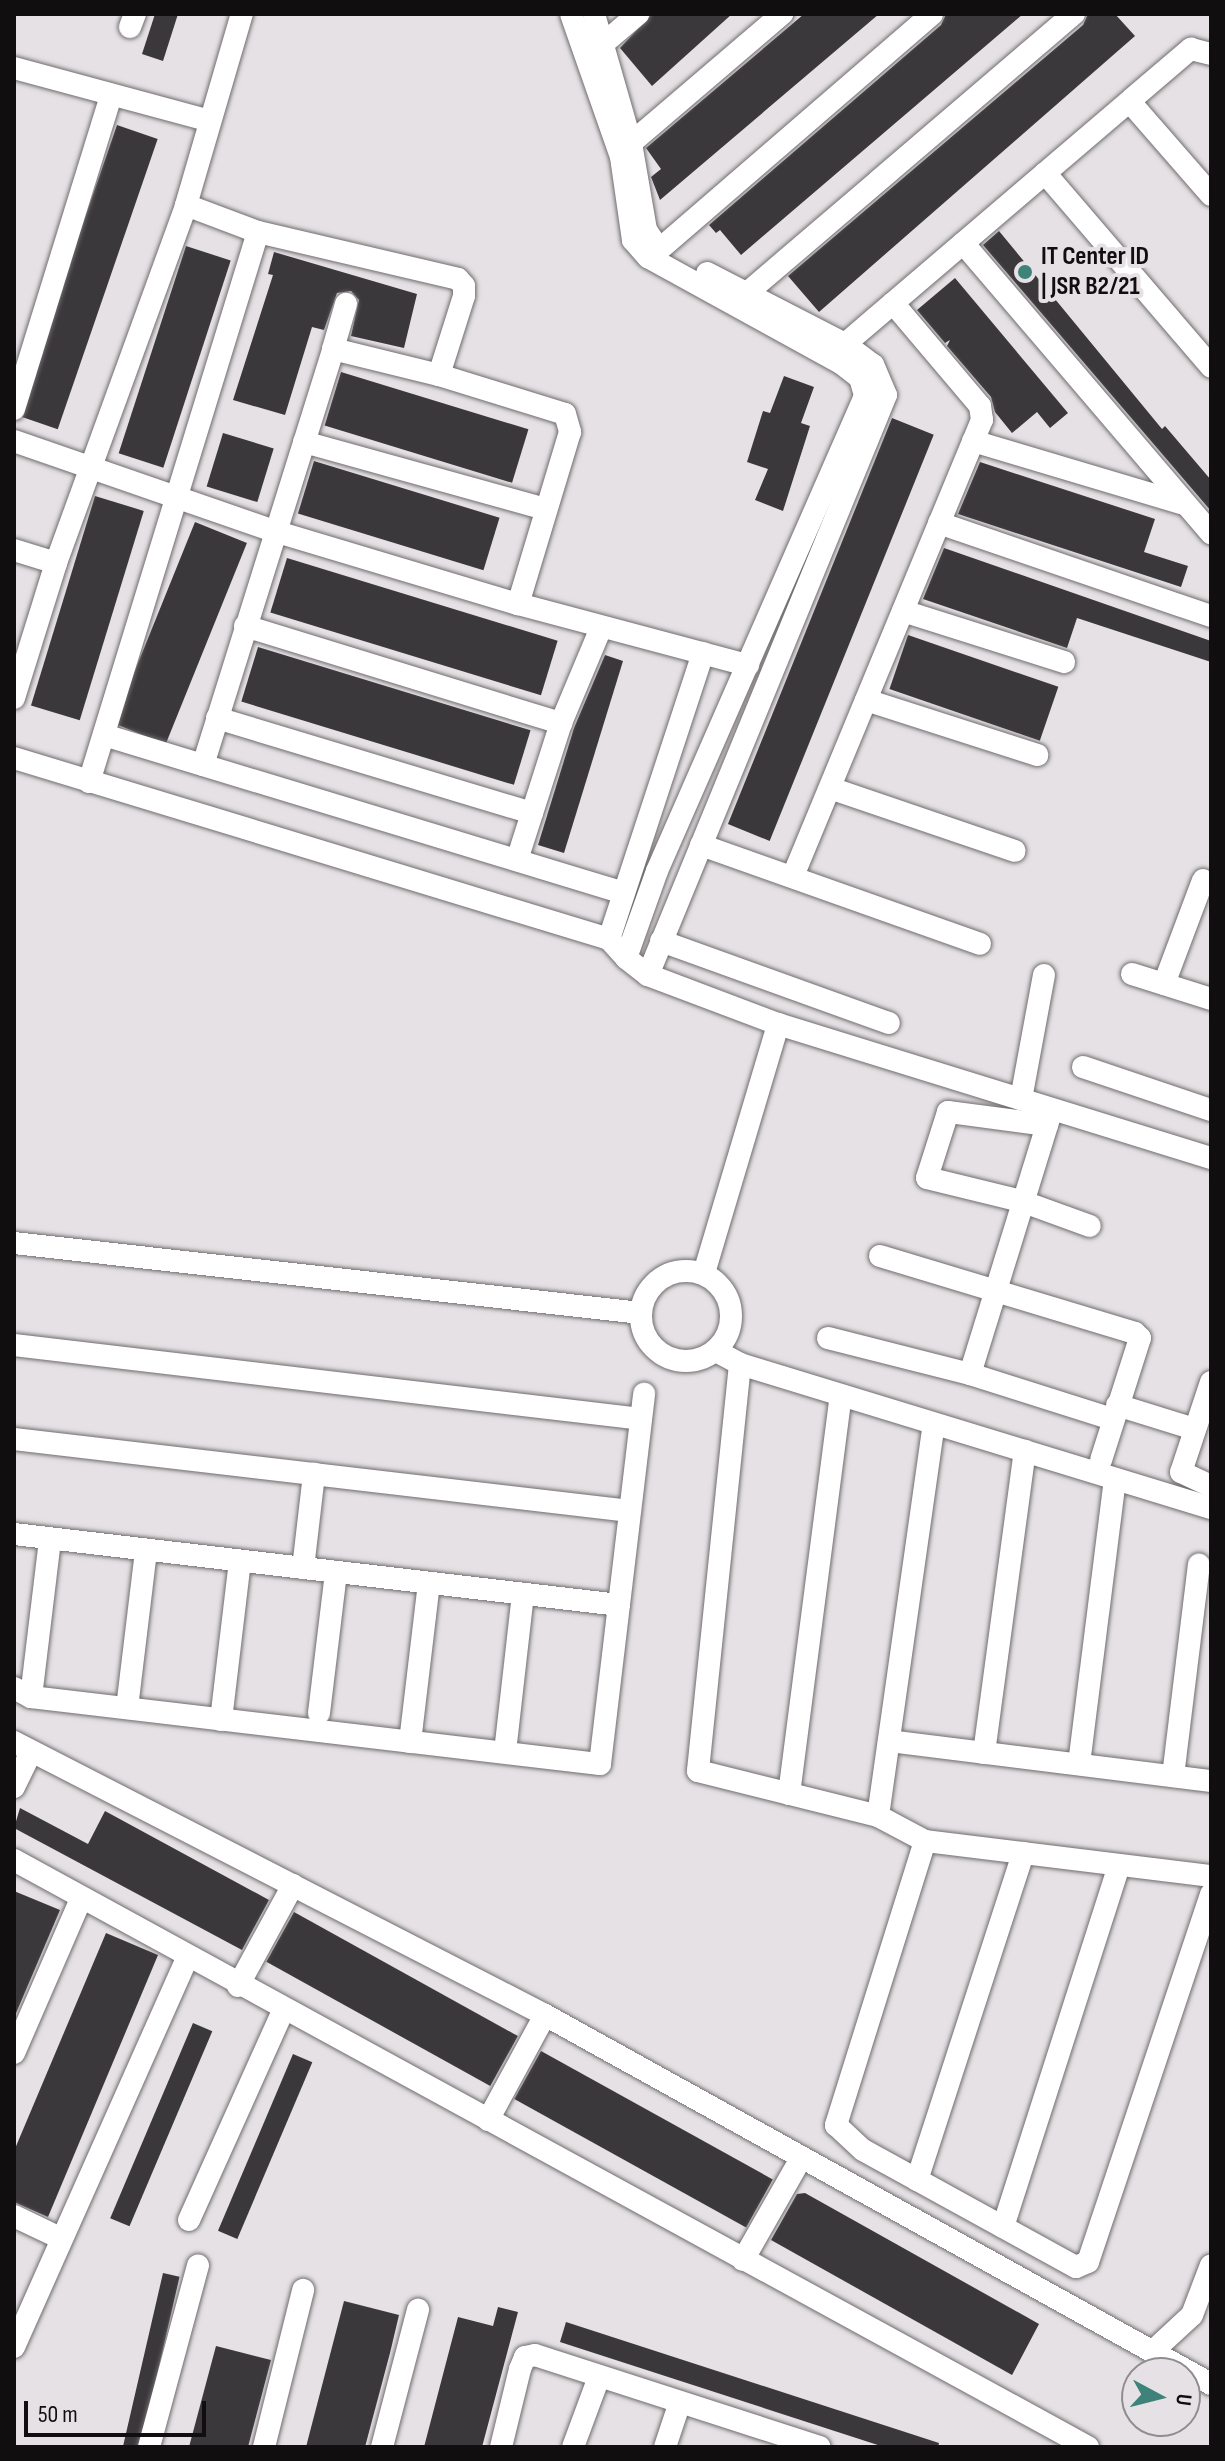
<!DOCTYPE html>
<style>
body{margin:0}
#map{position:relative;width:1225px;height:2461px;overflow:hidden;background:#e5e1e4;font-family:"Sofia Sans Condensed",sans-serif}
div>[style]{position:absolute}
.building>*{inset:0;background:#3b383b;transform-origin:0 0}
.roads{filter:drop-shadow(0 0 2px #706c6f) drop-shadow(0 0 2px #706c6f)}
.street>*{height:22px;margin:-11px;padding:0 11px;transform-origin:11px;border-radius:11px;background:#fff}
.street>.ring{margin:-11px;padding:0;box-sizing:content-box;background:none;border:22px solid #fff;border-radius:50%}
.dots>*{width:22px;height:22px;translate:-50% -50%;box-sizing:border-box;border:4px solid #e5e1e4;border-radius:50%}
span{translate:-50% -50%;white-space:nowrap;text-align:center;line-height:1.15;-webkit-text-stroke:8px #e5e1e4;paint-order:stroke}
.poi-label{font-size:26px;color:#100e0f;font-weight:700}
.left{translate:0 -50%;text-align:left}
.frame{position:absolute;inset:0;border:16px solid #100e0f;pointer-events:none}
.north{position:absolute;left:1121px;top:2357px;width:80px;height:80px;box-sizing:border-box;background:#e5e1e4;border:2px solid #908d8f;border-radius:50%;rotate:97deg;font-size:22px;font-weight:700;line-height:32px;text-align:center;color:#100e0f}
.north::after{content:'';display:block;margin:auto;width:28px;height:36px;background:#3d837a;clip-path:polygon(50% 0,100% 100%,50% 72%,0 100%)}
.scale{position:absolute;left:24px;top:2401px;width:182px;height:36px;box-sizing:border-box;border:4px solid #100e0f;border-top:0;padding-left:10px;font-size:24px;line-height:28px;white-space:nowrap;color:#100e0f;-webkit-text-stroke:6px #e5e1e4;paint-order:stroke}
</style>
<div id="map">
<div class="building">
<i style="clip-path:polygon(155px 14px,178px 14px,163px 61px,142px 54px)"></i>
<i style="clip-path:polygon(652px 14px,732px 14px,652px 86px,620px 48px)"></i>
<i style="clip-path:polygon(804px 14px,879px 14px,660px 200px,651px 177px,661px 169px,646px 148px)"></i>
<i style="clip-path:polygon(946px 14px,1023px 14px,741px 255px,720px 230px,716px 233px,709px 225px,941px 25px)"></i>
<i style="clip-path:polygon(1088px 14px,1115px 14px,1135px 36px,819px 312px,788px 276px,1083px 25px)"></i>
<i style="left:117px;top:125px;width:43px;height:307px;rotate:19deg"></i>
<i style="clip-path:polygon(999px 231px,1162px 429px,1165px 426px,1211px 480px,1211px 511px,983px 245px)"></i>
<i style="left:186px;top:246px;width:47px;height:218px;rotate:18deg"></i>
<i style="clip-path:polygon(274px 252px,417px 294px,404px 348px,351px 336px,359px 300px,351px 291px,337px 293px,324px 330px,312px 327px,285px 415px,233px 400px,273px 275px,268px 274px)"></i>
<i style="clip-path:polygon(955px 278px,1068px 413px,1050px 428px,1037px 412px,1012px 433px,995px 412px,991px 397px,947px 346px,950px 340px,945px 343px,917px 310px)"></i>
<i style="left:341px;top:372px;width:196px;height:56px;rotate:17deg"></i>
<i style="clip-path:polygon(784px 376px,814px 387px,801px 423px,810px 426px,783px 511px,755px 500px,768px 469px,747px 462px,763px 411px,770px 413px)"></i>
<i style="left:892px;top:418px;width:45px;height:438px;rotate:22deg"></i>
<i style="left:223px;top:433px;width:53px;height:56px;rotate:17deg"></i>
<i style="left:314px;top:461px;width:194px;height:55px;rotate:17deg"></i>
<i style="clip-path:polygon(980px 462px,1155px 519px,1144px 552px,1188px 566px,1181px 587px,958px 514px)"></i>
<i style="left:95px;top:496px;width:51px;height:219px;rotate:17deg"></i>
<i style="left:195px;top:522px;width:56px;height:217px;rotate:22deg"></i>
<i style="clip-path:polygon(944px 548px,1211px 641px,1211px 662px,1077px 618px,1067px 648px,923px 599px)"></i>
<i style="left:287px;top:558px;width:283px;height:57px;rotate:17deg"></i>
<i style="left:908px;top:635px;width:159px;height:57px;rotate:19deg"></i>
<i style="left:258px;top:647px;width:285px;height:57px;rotate:17deg"></i>
<i style="clip-path:polygon(605px 655px,623px 661px,564px 853px,538px 845px,574px 728px)"></i>
<i style="clip-path:polygon(20px 1808px,88px 1844px,105px 1811px,269px 1900px,242px 1950px,14px 1828px)"></i>
<i style="clip-path:polygon(14px 1891px,60px 1910px,14px 2018px)"></i>
<i style="left:294px;top:1912px;width:256px;height:57px;rotate:29deg"></i>
<i style="clip-path:polygon(106px 1933px,158px 1955px,48px 2217px,14px 2202px,14px 2151px)"></i>
<i style="left:193px;top:2023px;width:21px;height:212px;rotate:23deg"></i>
<i style="left:541px;top:2051px;width:265px;height:55px;rotate:29deg"></i>
<i style="left:293px;top:2054px;width:21px;height:192px;rotate:23deg"></i>
<i style="clip-path:polygon(805px 2193px,1039px 2324px,1012px 2375px,771px 2240px,797px 2194px)"></i>
<i style="left:163px;top:2273px;width:17px;height:179px;rotate:13deg"></i>
<i style="clip-path:polygon(344px 2301px,399px 2315px,390px 2353px,365px 2447px,306px 2447px)"></i>
<i style="clip-path:polygon(498px 2307px,518px 2312px,482px 2447px,424px 2447px,458px 2317px,493px 2326px)"></i>
<i style="clip-path:polygon(566px 2322px,939px 2443px,938px 2447px,884px 2447px,560px 2342px)"></i>
<i style="clip-path:polygon(216px 2346px,271px 2360px,248px 2447px,189px 2447px)"></i>
</div>
<div class="roads">
<div class="street">
<i style="left:571px;top:14px;width:151px;rotate:70.7deg"></i>
<i style="left:621px;top:157px;width:84px;rotate:81.8deg"></i>
<i style="left:633px;top:240px;width:23px;rotate:49deg"></i>
<i style="left:648px;top:257px;width:220px;rotate:28.8deg"></i>
<i style="left:841px;top:363px;width:24px;rotate:38deg"></i>
<i style="left:860px;top:378px;width:19px;rotate:74deg"></i>
<i style="left:865px;top:396px;width:519px;rotate:113.65deg"></i>
<i style="left:657px;top:871px;width:92px;rotate:109.6deg"></i>
<i style="left:626px;top:958px;width:28px;rotate:38deg"></i>
<i style="left:648px;top:975px;width:139px;rotate:20.7deg"></i>
<i style="left:778px;top:1024px;width:453px;rotate:17.2deg"></i>
<i style="left:594px;top:14px;width:134px;rotate:74deg"></i>
<i style="left:631px;top:143px;width:88px;rotate:80.2deg"></i>
<i style="left:646px;top:230px;width:18px;rotate:56deg"></i>
<i style="left:130px;top:27px;width:14px;rotate:-69deg"></i>
<i style="left:604px;top:43px;width:45px;rotate:-40.5deg"></i>
<i style="left:14px;top:68px;width:203px;rotate:15.1deg"></i>
<i style="left:1130px;top:102px;width:123px;rotate:48.9deg"></i>
<i style="left:631px;top:143px;width:199px;rotate:-40.5deg"></i>
<i style="left:1045px;top:173px;width:255px;rotate:49.4deg"></i>
<i style="left:186px;top:205px;width:77px;rotate:20.6deg"></i>
<i style="left:258px;top:232px;width:205px;rotate:13.2deg"></i>
<i style="left:458px;top:279px;width:9px;rotate:49deg"></i>
<i style="left:464px;top:286px;width:10px;rotate:90deg"></i>
<i style="left:464px;top:296px;width:83px;rotate:107.6deg"></i>
<i style="left:963px;top:243px;width:382px;rotate:49.5deg"></i>
<i style="left:661px;top:248px;width:358px;rotate:-40.8deg"></i>
<i style="left:747px;top:293px;width:430px;rotate:-40.5deg"></i>
<i style="left:845px;top:344px;width:455px;rotate:-40.5deg"></i>
<i style="left:1191px;top:49px;width:21px;rotate:14deg"></i>
<i style="left:333px;top:349px;width:47px;rotate:-73.9deg"></i>
<i style="left:14px;top:409px;width:329px;rotate:-72.8deg"></i>
<i style="left:14px;top:441px;width:275px;rotate:19.1deg"></i>
<i style="left:274px;top:531px;width:255px;rotate:16.7deg"></i>
<i style="left:518px;top:604px;width:238px;rotate:14.9deg"></i>
<i style="left:973px;top:441px;width:220px;rotate:16.6deg"></i>
<i style="left:304px;top:442px;width:250px;rotate:15.5deg"></i>
<i style="left:939px;top:523px;width:287px;rotate:18.9deg"></i>
<i style="left:14px;top:550px;width:44px;rotate:17.2deg"></i>
<i style="left:903px;top:611px;width:169px;rotate:17.6deg"></i>
<i style="left:245px;top:626px;width:331px;rotate:17.1deg"></i>
<i style="left:14px;top:698px;width:141px;rotate:-72.7deg"></i>
<i style="left:56px;top:563px;width:381px;rotate:-70deg"></i>
<i style="left:186px;top:205px;width:199px;rotate:-73.7deg"></i>
<i style="left:866px;top:700px;width:180px;rotate:17.8deg"></i>
<i style="left:217px;top:718px;width:329px;rotate:16.8deg"></i>
<i style="left:104px;top:735px;width:543px;rotate:16.9deg"></i>
<i style="left:14px;top:758px;width:622px;rotate:16.92deg"></i>
<i style="left:609px;top:939px;width:25px;rotate:48deg"></i>
<i style="left:203px;top:765px;width:436px;rotate:-72.6deg"></i>
<i style="left:333px;top:349px;width:109px;rotate:13.8deg"></i>
<i style="left:439px;top:375px;width:132px;rotate:17.2deg"></i>
<i style="left:565px;top:414px;width:19px;rotate:74deg"></i>
<i style="left:570px;top:432px;width:180px;rotate:106.8deg"></i>
<i style="left:89px;top:782px;width:575px;rotate:-72.92deg"></i>
<i style="left:830px;top:788px;width:195px;rotate:18.8deg"></i>
<i style="left:701px;top:845px;width:296px;rotate:19.5deg"></i>
<i style="left:517px;top:860px;width:144px;rotate:-72.2deg"></i>
<i style="left:561px;top:723px;width:103px;rotate:-67.2deg"></i>
<i style="left:793px;top:876px;width:494px;rotate:-67.5deg"></i>
<i style="left:982px;top:420px;width:14px;rotate:-98deg"></i>
<i style="left:980px;top:406px;width:135px;rotate:-130.2deg"></i>
<i style="left:609px;top:939px;width:301px;rotate:-71.8deg"></i>
<i style="left:661px;top:941px;width:242px;rotate:19.8deg"></i>
<i style="left:1132px;top:974px;width:83px;rotate:17.6deg"></i>
<i style="left:648px;top:975px;width:627px;rotate:-67.69deg"></i>
<i style="left:886px;top:395px;width:33px;rotate:-113deg"></i>
<i style="left:873px;top:365px;width:35px;rotate:-143deg"></i>
<i style="left:845px;top:344px;width:155px;rotate:-152.8deg"></i>
<i style="left:1164px;top:984px;width:111px;rotate:-69.4deg"></i>
<i style="left:1083px;top:1067px;width:135px;rotate:18.6deg"></i>
<i style="left:1021px;top:1099px;width:126px;rotate:-79.5deg"></i>
<i style="left:1047px;top:1125px;width:100px;rotate:-172.5deg"></i>
<i style="left:948px;top:1112px;width:69px;rotate:107.7deg"></i>
<i style="left:927px;top:1178px;width:97px;rotate:13.7deg"></i>
<i style="left:1021px;top:1201px;width:73px;rotate:19.9deg"></i>
<i style="left:14px;top:1243px;width:631px;rotate:6.37deg"></i>
<i style="left:880px;top:1256px;width:266px;rotate:16.8deg"></i>
<i style="left:1135px;top:1333px;width:7px;rotate:45deg"></i>
<i style="left:1140px;top:1338px;width:128px;rotate:107.7deg"></i>
<i class="ring" style="left:641px;top:1271px;width:68px;height:68px"></i>
<i style="left:704px;top:1273px;width:260px;rotate:-73.4deg"></i>
<i style="left:828px;top:1338px;width:146px;rotate:14.2deg"></i>
<i style="left:970px;top:1374px;width:149px;rotate:17.6deg"></i>
<i style="left:14px;top:1345px;width:631px;rotate:6.73deg"></i>
<i style="left:716px;top:1351px;width:27px;rotate:28deg"></i>
<i style="left:740px;top:1364px;width:409px;rotate:95.9deg"></i>
<i style="left:698px;top:1771px;width:186px;rotate:14deg"></i>
<i style="left:878px;top:1816px;width:53px;rotate:28deg"></i>
<i style="left:925px;top:1841px;width:288px;rotate:7deg"></i>
<i style="left:740px;top:1364px;width:493px;rotate:17deg"></i>
<i style="left:970px;top:1374px;width:273px;rotate:-72.8deg"></i>
<i style="left:1211px;top:1382px;width:95px;rotate:108.4deg"></i>
<i style="left:1181px;top:1472px;width:33px;rotate:25deg"></i>
<i style="left:1117px;top:1405px;width:81px;rotate:17.3deg"></i>
<i style="left:14px;top:1439px;width:620px;rotate:6.67deg"></i>
<i style="left:14px;top:1534px;width:609px;rotate:6.69deg"></i>
<i style="left:303px;top:1568px;width:95px;rotate:-83.3deg"></i>
<i style="left:14px;top:1688px;width:19px;rotate:28deg"></i>
<i style="left:31px;top:1697px;width:573px;rotate:6.72deg"></i>
<i style="left:600px;top:1764px;width:373px;rotate:-83.2deg"></i>
<i style="left:31px;top:1697px;width:159px;rotate:-83.1deg"></i>
<i style="left:127px;top:1708px;width:159px;rotate:-83.1deg"></i>
<i style="left:319px;top:1713px;width:142px;rotate:-83.1deg"></i>
<i style="left:221px;top:1720px;width:160px;rotate:-83.2deg"></i>
<i style="left:889px;top:1741px;width:324px;rotate:7.1deg"></i>
<i style="left:14px;top:1742px;width:597px;rotate:27.21deg"></i>
<i style="left:545px;top:2015px;width:761px;rotate:28.99deg"></i>
<i style="left:410px;top:1742px;width:160px;rotate:-83.2deg"></i>
<i style="left:505px;top:1752px;width:159px;rotate:-83.5deg"></i>
<i style="left:984px;top:1753px;width:305px;rotate:-82.3deg"></i>
<i style="left:1079px;top:1764px;width:287px;rotate:-82.8deg"></i>
<i style="left:1173px;top:1776px;width:213px;rotate:-83deg"></i>
<i style="left:14px;top:1787px;width:39px;rotate:-64deg"></i>
<i style="left:789px;top:1794px;width:402px;rotate:-82.6deg"></i>
<i style="left:878px;top:1816px;width:396px;rotate:-81.9deg"></i>
<i style="left:925px;top:1841px;width:298px;rotate:107.4deg"></i>
<i style="left:836px;top:2125px;width:37px;rotate:43deg"></i>
<i style="left:863px;top:2150px;width:243px;rotate:28.8deg"></i>
<i style="left:1076px;top:2267px;width:13px;rotate:-23deg"></i>
<i style="left:1088px;top:2262px;width:388px;rotate:-71.5deg"></i>
<i style="left:14px;top:1860px;width:1224px;rotate:28.66deg"></i>
<i style="left:238px;top:1986px;width:115px;rotate:-61.4deg"></i>
<i style="left:14px;top:2053px;width:168px;rotate:-66.5deg"></i>
<i style="left:488px;top:2120px;width:119px;rotate:-61.5deg"></i>
<i style="left:917px;top:2180px;width:344px;rotate:-72deg"></i>
<i style="left:14px;top:2216px;width:49px;rotate:25.5deg"></i>
<i style="left:189px;top:2220px;width:231px;rotate:-65.8deg"></i>
<i style="left:1003px;top:2227px;width:380px;rotate:-72.2deg"></i>
<i style="left:743px;top:2260px;width:115px;rotate:-60.3deg"></i>
<i style="left:14px;top:2347px;width:426px;rotate:-66deg"></i>
<i style="left:1152px;top:2352px;width:54px;rotate:-42.8deg"></i>
<i style="left:1192px;top:2315px;width:53px;rotate:-69.2deg"></i>
<i style="left:149px;top:2447px;width:188px;rotate:-74.9deg"></i>
<i style="left:264px;top:2447px;width:162px;rotate:-76deg"></i>
<i style="left:382px;top:2447px;width:142px;rotate:-75.3deg"></i>
<i style="left:501px;top:2447px;width:80px;rotate:-76.3deg"></i>
<i style="left:520px;top:2369px;width:13px;rotate:-67deg"></i>
<i style="left:525px;top:2357px;width:10px;rotate:-11deg"></i>
<i style="left:535px;top:2355px;width:299px;rotate:17.9deg"></i>
<i style="left:573px;top:2447px;width:75px;rotate:-69.6deg"></i>
<i style="left:665px;top:2447px;width:44px;rotate:-71.6deg"></i>
</div>
</div>
<div class="dots">
<i style="left:1025px;top:272px;background:#3d837a"></i>
</div>
<div class="poi-label">
<span class="left" style="left:1041px;top:272px">IT Center ID<br>| JSR B2/21</span>
</div>
<div class="frame"></div>
<div class="north">U</div>
<div class="scale">50 m</div>
</div>
